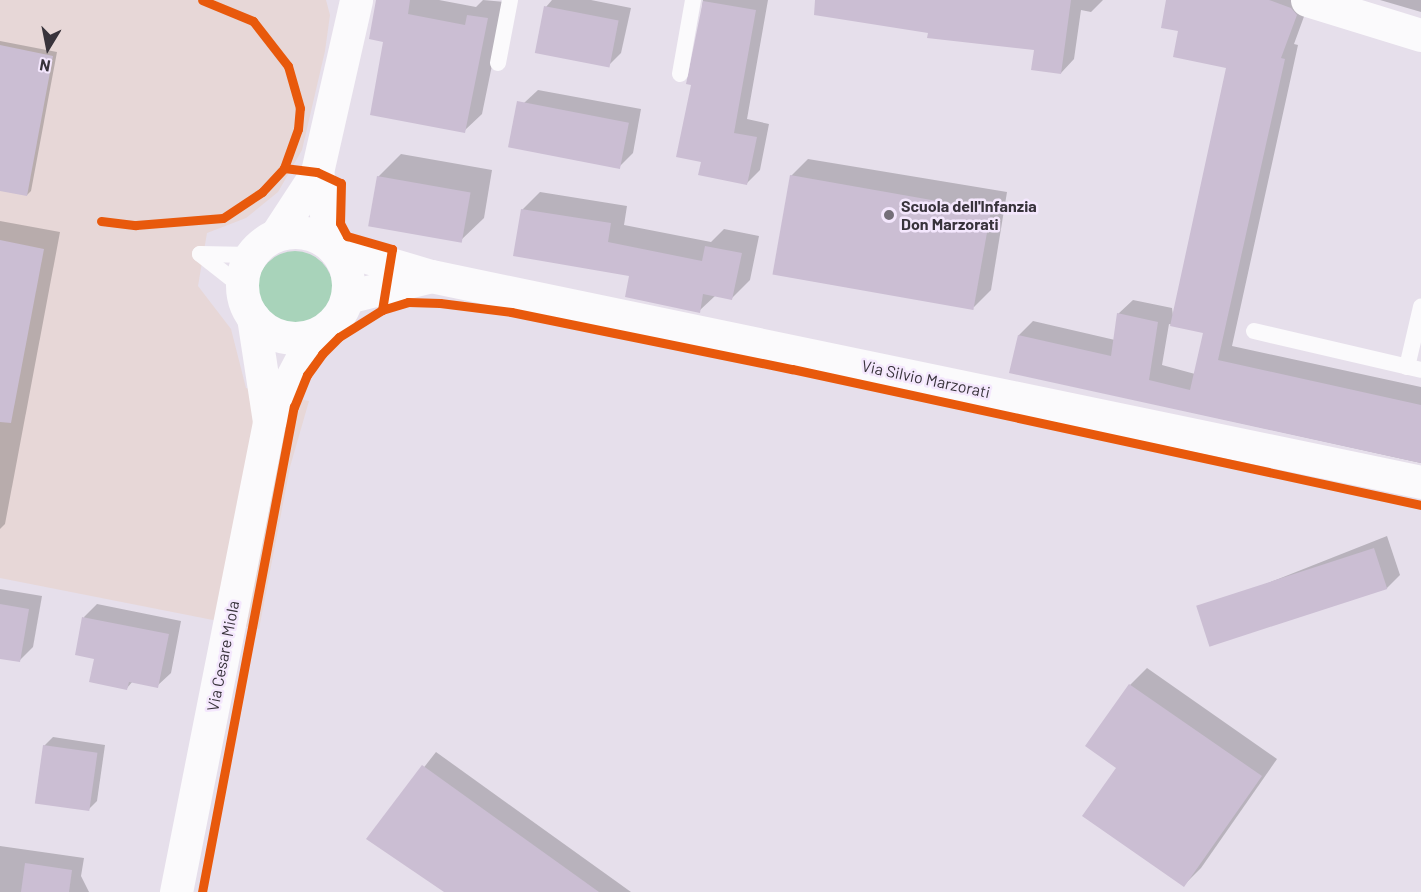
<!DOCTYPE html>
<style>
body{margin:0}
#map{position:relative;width:1421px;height:892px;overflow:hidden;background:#e6dfeb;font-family:Barlow,sans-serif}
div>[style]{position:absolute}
.commercial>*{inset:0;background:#e7d7d7}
.green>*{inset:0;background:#a8d3ba}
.round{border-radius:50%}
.shadow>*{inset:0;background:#0003}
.building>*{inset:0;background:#cbbed3;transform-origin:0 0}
.lane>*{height:16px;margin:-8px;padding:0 8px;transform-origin:8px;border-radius:8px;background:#fbfafc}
.street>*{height:33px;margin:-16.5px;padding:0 16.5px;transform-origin:16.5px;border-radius:16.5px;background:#fbfafc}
.secondary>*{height:33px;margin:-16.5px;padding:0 16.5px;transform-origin:16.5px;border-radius:16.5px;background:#fbfafc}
.secondary>.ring{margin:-16.5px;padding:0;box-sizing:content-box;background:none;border:33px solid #fbfafc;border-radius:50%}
.cycleway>*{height:9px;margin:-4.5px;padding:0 4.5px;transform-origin:4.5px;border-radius:4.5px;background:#e8590c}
.dots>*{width:16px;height:16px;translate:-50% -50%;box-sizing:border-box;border:3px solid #f4e7fd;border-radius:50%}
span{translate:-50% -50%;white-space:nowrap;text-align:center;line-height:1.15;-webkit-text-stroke:5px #f4e7fd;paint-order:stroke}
.poi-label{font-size:16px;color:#38333b;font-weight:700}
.left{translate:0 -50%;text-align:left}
.street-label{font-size:16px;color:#38333b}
.north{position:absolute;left:18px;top:18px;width:60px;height:60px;-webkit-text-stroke:4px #f4e7fd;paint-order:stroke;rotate:190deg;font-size:16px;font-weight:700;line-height:24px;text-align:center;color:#38333b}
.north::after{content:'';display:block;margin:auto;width:21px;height:27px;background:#38333b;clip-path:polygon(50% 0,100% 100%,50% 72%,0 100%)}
</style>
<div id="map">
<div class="commercial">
<i style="clip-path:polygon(0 0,326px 0,330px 15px,325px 51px,302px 150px,278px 192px,246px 218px,207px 233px,198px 286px,231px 329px,246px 388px,309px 401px,290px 467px,259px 629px,0 578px)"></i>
</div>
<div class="green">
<i class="round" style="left:257px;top:251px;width:76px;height:76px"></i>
</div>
<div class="shadow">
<i style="clip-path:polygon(377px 0,439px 0,476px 7px,483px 0,505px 2px,482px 114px,464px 131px,385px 41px)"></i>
<i style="clip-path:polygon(552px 0,591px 0,631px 8px,621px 53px,608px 66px,546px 7px)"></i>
<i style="clip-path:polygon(703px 0,768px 0,747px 119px,769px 124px,760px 170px,747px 183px,692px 84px)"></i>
<i style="clip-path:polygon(820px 0,1103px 0,1091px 12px,1081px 10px,1074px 59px,1061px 73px,1035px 49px,930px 31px)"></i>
<i style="clip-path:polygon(evenodd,1168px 0,1310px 0,1294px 44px,1298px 45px,1232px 346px,1421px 387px,1421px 463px,1010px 372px,1019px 335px,1033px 321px,1115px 340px,1118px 314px,1133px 300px,1172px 308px,1173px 316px,1227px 67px,1180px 30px,1168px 0,1169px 324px,1205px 332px,1195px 374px,1162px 365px,1169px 324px)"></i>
<i style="clip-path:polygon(1380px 0,1421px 0,1421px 12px)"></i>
<i style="clip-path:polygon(0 41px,57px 52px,31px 191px,27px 195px,0 190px)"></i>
<i style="clip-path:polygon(538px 90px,641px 109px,633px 153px,620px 166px,524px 103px)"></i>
<i style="clip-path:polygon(401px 154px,492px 170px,484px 218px,460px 241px,378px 177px)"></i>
<i style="clip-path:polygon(808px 159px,1007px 192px,991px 290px,974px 307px,791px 176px)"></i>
<i style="clip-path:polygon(540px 192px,627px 206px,624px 225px,711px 242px,724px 229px,759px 236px,750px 280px,732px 298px,716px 295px,699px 311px,522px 210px)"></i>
<i style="clip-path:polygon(0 221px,60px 232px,5px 524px,0 529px)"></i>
<i style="clip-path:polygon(1387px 536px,1400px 575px,1387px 588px,1201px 617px,1215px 604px)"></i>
<i style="clip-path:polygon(0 589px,42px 596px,33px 647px,20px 660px,0 657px)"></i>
<i style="clip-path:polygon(97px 604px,181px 621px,171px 673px,157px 686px,133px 681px,127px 688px,96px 657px,84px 617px)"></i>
<i style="clip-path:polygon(1147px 668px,1277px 759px,1201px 868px,1184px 885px,1118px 767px,1130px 685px)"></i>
<i style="clip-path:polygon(53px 737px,105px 745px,97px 801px,88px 810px,44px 746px)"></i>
<i style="clip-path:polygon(436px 752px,631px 892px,447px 892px,368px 839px)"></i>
<i style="clip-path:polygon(0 846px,84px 858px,81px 876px,89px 892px,0 892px)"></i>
</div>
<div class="building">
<i style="clip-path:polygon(376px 0,410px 0,408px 14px,465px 25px,467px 15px,488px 18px,465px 133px,370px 115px,383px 42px,369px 39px)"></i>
<i style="clip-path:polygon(815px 0,1071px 0,1061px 74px,1031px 70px,1034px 50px,927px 38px,928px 33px,814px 15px)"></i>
<i style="clip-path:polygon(1166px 0,1269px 0,1291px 8px,1297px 15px,1281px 58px,1285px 59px,1218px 360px,1421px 405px,1421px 463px,1009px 373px,1018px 335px,1111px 356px,1117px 313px,1158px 322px,1149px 380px,1190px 390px,1203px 333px,1170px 326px,1226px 68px,1173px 57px,1178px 31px,1161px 28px)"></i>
<i style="clip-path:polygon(703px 1px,756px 10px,734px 133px,757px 137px,747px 185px,698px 175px,701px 162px,676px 157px,691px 85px,686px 84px)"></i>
<i style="left:544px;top:6px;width:76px;height:48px;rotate:11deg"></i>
<i style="clip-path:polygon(0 45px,53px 56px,27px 196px,0 191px)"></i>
<i style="left:517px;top:101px;width:114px;height:47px;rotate:11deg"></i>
<i style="left:790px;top:175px;width:204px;height:101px;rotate:10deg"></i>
<i style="left:377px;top:176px;width:95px;height:51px;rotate:10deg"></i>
<i style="clip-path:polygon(521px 209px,611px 223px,608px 242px,702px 261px,705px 246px,742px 253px,732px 300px,703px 294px,700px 313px,625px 297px,629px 276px,513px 256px)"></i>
<i style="clip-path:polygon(0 240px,44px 249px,11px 423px,0 422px)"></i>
<i style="left:1374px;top:548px;width:43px;height:187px;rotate:72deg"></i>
<i style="clip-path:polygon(0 604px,29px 609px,20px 662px,0 659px)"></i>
<i style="clip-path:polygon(82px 617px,169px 634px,158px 688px,129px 682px,127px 690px,89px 682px,94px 659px,75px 655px)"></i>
<i style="clip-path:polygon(1129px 684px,1262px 776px,1184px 887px,1082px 816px,1116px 768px,1085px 746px)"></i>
<i style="left:43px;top:745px;width:55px;height:59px;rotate:8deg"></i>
<i style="clip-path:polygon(422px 765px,599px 892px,444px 892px,366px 839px)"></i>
<i style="clip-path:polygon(25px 863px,72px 870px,69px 892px,21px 892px)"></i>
</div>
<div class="lane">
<i style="left:498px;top:63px;width:64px;rotate:-79.2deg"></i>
<i style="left:680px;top:74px;width:75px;rotate:-80deg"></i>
<i style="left:200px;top:254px;width:53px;rotate:38.2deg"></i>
<i style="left:200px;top:254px;width:50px;rotate:1.1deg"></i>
<i style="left:1254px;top:331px;width:171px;rotate:13.1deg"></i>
<i style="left:1407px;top:367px;width:62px;rotate:-76.9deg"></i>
</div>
<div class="street">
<i style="left:1307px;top:0;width:119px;rotate:17.1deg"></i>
<i style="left:333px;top:247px;width:102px;rotate:16.5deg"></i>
<i style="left:431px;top:276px;width:1011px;rotate:11.75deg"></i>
<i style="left:347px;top:297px;width:82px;rotate:-14deg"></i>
</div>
<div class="secondary">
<i style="left:317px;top:172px;width:77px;rotate:78deg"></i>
<i class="ring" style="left:242px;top:232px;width:73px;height:73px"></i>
<i style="left:276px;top:235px;width:75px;rotate:-56.9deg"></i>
<i style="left:317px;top:172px;width:176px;rotate:-77.2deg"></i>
<i style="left:253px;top:317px;width:105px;rotate:81.3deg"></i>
<i style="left:176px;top:892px;width:480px;rotate:-78.8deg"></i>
<i style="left:269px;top:421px;width:97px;rotate:-62.4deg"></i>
</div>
<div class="cycleway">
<i style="left:284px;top:168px;width:33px;rotate:7deg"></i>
<i style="left:317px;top:172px;width:26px;rotate:25deg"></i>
<i style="left:341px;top:183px;width:40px;rotate:91.4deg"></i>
<i style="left:340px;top:223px;width:15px;rotate:62deg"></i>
<i style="left:347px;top:236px;width:47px;rotate:16.1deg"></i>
<i style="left:392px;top:249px;width:62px;rotate:99.3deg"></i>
<i style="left:101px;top:221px;width:35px;rotate:7deg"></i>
<i style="left:136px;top:225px;width:87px;rotate:-4.6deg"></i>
<i style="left:223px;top:218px;width:47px;rotate:-33.7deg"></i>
<i style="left:262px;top:192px;width:33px;rotate:-47deg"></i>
<i style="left:284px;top:168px;width:41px;rotate:-70.3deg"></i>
<i style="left:298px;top:129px;width:21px;rotate:-85deg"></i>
<i style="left:300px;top:108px;width:44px;rotate:-105.9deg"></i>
<i style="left:288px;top:66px;width:57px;rotate:-127.9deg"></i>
<i style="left:253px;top:21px;width:55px;rotate:-157.6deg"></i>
<i style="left:202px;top:892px;width:494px;rotate:-79.3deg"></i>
<i style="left:294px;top:407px;width:35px;rotate:-68deg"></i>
<i style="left:307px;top:375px;width:26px;rotate:-54deg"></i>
<i style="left:322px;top:354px;width:24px;rotate:-45deg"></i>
<i style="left:339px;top:337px;width:51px;rotate:-32.1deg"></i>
<i style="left:382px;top:310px;width:27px;rotate:-17deg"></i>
<i style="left:408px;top:302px;width:32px;rotate:2deg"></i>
<i style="left:440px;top:303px;width:72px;rotate:7.2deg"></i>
<i style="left:511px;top:312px;width:287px;rotate:11.5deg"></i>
<i style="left:792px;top:369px;width:644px;rotate:12.2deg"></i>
</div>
<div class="dots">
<i style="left:889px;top:215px;background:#756f79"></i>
</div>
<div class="poi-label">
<span class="left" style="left:901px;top:215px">Scuola dell'Infanzia<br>Don Marzorati</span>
</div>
<div class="street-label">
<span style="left:926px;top:379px;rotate:12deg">Via Silvio Marzorati</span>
<span style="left:223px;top:656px;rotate:-79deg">Via Cesare Miola</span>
</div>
<div class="north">N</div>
</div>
